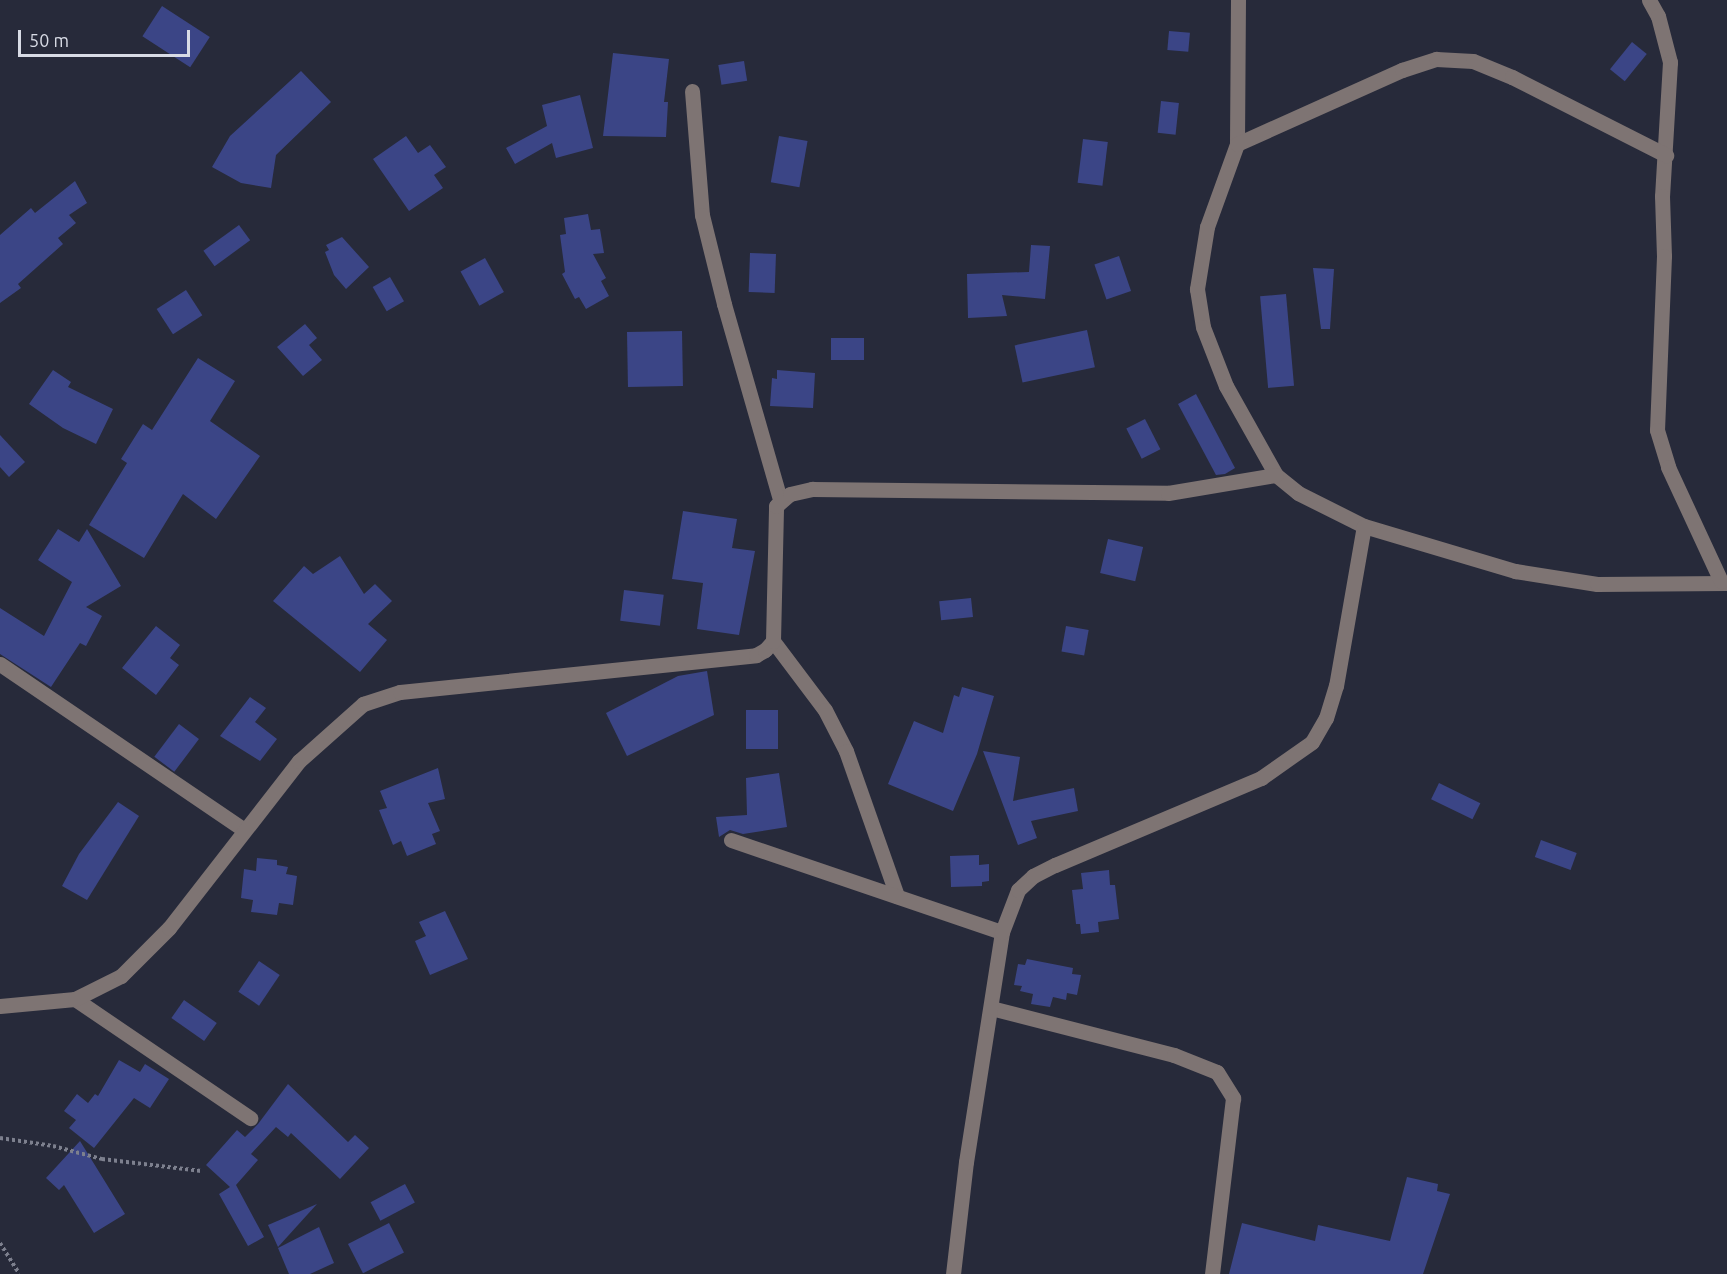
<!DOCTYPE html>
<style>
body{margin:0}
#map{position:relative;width:1727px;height:1274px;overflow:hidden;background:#272a3a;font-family:Ubuntu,sans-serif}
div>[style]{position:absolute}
.building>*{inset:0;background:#3b4586;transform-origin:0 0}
.path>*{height:4px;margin-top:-2px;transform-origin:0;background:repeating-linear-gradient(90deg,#7d808e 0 3px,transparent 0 6px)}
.minor>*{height:15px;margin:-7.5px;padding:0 7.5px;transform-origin:7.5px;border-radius:7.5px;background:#7e7473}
span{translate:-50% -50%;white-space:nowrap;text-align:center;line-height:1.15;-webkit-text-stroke:4.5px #272a3a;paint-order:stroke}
.scale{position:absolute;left:18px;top:30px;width:172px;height:27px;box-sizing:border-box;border:3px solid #d8dbe5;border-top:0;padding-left:8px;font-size:18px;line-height:21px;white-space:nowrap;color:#d8dbe5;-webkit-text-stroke:4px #272a3a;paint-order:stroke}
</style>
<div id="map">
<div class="building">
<i style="left:162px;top:6px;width:57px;height:36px;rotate:33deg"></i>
<i style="left:1169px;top:31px;width:21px;height:19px;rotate:5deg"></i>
<i style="left:1632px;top:42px;width:19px;height:35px;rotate:39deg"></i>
<i style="clip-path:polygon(613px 53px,669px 59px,664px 102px,668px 102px,666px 137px,603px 136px)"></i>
<i style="left:744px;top:61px;width:20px;height:26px;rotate:81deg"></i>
<i style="clip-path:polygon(301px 71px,331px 102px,276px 155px,271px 188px,241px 183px,212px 167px,230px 136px)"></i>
<i style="clip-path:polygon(580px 95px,593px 148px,556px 158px,552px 143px,515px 164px,506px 148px,547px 126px,542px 105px)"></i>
<i style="left:1161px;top:101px;width:18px;height:32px;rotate:6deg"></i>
<i style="clip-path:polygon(406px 136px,418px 153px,430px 145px,446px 167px,434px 175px,443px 188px,409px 211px,373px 159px)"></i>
<i style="left:779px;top:136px;width:29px;height:47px;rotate:10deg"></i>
<i style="left:1083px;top:139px;width:25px;height:44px;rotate:7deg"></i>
<i style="clip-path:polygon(75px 181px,87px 203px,69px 215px,76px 223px,58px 238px,63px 244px,18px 284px,21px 288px,0 303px,0 235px,31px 208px,35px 213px)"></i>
<i style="clip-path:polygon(588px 214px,591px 230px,600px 229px,604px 253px,593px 254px,606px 278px,601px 281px,609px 296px,586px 309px,579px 297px,575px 299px,562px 274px,565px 272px,560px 235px,566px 234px,564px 218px)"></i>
<i style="left:239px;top:225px;width:19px;height:44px;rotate:54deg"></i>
<i style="clip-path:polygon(342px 237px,369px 267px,346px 289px,334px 275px,325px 252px,329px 250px,326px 245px)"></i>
<i style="clip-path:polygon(1031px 245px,1050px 246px,1045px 299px,1002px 295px,1007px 316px,968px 318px,967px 274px,1029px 272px)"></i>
<i style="left:750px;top:253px;width:26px;height:39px;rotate:2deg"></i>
<i style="left:1119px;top:256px;width:37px;height:26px;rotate:71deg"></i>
<i style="left:485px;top:258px;width:39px;height:28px;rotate:61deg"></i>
<i style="clip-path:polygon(1313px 268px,1334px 269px,1330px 329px,1321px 329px)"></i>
<i style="left:390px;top:277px;width:28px;height:20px;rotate:60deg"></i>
<i style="left:186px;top:290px;width:30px;height:35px;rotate:57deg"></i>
<i style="left:1286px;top:294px;width:92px;height:26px;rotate:85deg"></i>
<i style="clip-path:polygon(305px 324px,317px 338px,309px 345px,322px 360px,303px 376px,277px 347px)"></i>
<i style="left:1087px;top:330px;width:38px;height:74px;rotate:78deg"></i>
<i style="left:682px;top:331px;width:55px;height:55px;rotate:89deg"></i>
<i style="left:831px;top:338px;width:33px;height:22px"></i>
<i style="clip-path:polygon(198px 358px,235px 381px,210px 421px,260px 456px,216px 519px,183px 494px,144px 558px,89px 525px,127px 463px,121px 459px,143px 424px,152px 430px)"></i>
<i style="clip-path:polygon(53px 370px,71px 382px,68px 387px,113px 409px,96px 444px,63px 428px,29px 404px)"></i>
<i style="clip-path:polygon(777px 370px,815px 373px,813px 408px,770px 406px,772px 378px,777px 379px)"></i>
<i style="clip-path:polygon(1196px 394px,1235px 468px,1225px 474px,1216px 475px,1178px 404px)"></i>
<i style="left:1145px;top:419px;width:34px;height:21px;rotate:63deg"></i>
<i style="clip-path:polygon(0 435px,25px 462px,9px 477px,0 467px)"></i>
<i style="clip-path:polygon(683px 511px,737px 519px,732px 548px,755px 551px,739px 635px,697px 629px,703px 583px,672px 579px)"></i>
<i style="clip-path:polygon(58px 529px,79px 542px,87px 529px,121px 586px,86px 607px,102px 616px,86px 646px,80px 643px,51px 687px,0 654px,0 608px,44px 636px,72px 582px,38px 560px)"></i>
<i style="left:1108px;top:539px;width:36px;height:35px;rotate:13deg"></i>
<i style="clip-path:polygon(340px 556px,364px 594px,375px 584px,392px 601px,368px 624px,387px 640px,360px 672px,273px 601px,304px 566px,313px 574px)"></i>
<i style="left:624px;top:590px;width:40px;height:31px;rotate:7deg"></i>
<i style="left:971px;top:598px;width:19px;height:32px;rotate:84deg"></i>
<i style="clip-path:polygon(156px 626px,180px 645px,170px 658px,179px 665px,156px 695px,122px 668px)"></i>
<i style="left:1066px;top:626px;width:23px;height:26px;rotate:10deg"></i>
<i style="clip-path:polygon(707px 671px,714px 715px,627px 756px,606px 713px,678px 676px)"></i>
<i style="clip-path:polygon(962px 687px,994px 696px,977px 754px,953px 811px,888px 784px,914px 721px,943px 733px,954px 695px,959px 697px)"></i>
<i style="clip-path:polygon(250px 697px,266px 708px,255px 722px,277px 739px,260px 761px,220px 736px)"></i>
<i style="left:778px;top:710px;width:39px;height:32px;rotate:90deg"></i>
<i style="left:179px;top:724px;width:25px;height:41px;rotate:37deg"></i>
<i style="clip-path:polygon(983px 751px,1020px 757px,1013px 801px,1074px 788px,1078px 811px,1031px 821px,1037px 838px,1018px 845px)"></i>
<i style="clip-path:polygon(438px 768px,445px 799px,428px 803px,440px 831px,432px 834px,436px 844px,407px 856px,401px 841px,393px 845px,379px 810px,387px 808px,380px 791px)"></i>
<i style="clip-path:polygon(779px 773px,787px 827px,743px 834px,730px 830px,719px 837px,716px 817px,747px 815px,746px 778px)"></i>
<i style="left:1439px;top:783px;width:46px;height:18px;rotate:26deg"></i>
<i style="clip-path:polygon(118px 802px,139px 816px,87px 900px,62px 886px,79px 854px)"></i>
<i style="left:1541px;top:840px;width:38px;height:18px;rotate:20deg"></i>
<i style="clip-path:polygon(979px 855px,979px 865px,989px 864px,989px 881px,982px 882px,982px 886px,951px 887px,950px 856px)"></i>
<i style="clip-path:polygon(257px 858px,277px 860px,277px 865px,288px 867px,286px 874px,297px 876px,293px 905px,279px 903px,277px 915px,251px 912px,253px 900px,241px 898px,244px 869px,256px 871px)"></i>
<i style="clip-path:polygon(1109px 870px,1110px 885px,1115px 885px,1119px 919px,1098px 922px,1099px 932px,1081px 934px,1080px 924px,1076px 924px,1072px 890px,1083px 889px,1081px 873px)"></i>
<i style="clip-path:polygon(445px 911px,468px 959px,430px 975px,415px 941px,426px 936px,419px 922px)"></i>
<i style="clip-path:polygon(1027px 959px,1073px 968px,1072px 974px,1081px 975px,1077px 995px,1067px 993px,1066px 1000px,1053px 997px,1050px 1007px,1031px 1004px,1033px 994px,1020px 991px,1022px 986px,1014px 985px,1018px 964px,1025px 965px)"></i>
<i style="left:259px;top:961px;width:25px;height:37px;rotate:34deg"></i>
<i style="left:184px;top:1000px;width:40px;height:22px;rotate:35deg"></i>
<i style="clip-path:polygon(119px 1060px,140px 1072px,145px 1064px,169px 1079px,150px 1108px,134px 1098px,94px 1148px,69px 1128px,76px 1120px,64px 1111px,77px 1094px,88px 1103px,95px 1094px,98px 1096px)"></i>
<i style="clip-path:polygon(288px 1084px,348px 1142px,355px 1135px,369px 1148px,340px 1179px,291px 1133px,288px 1137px,276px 1127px,251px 1154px,258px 1160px,236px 1185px,264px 1237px,248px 1246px,219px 1194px,230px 1187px,206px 1165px,237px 1130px,245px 1137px,258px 1124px)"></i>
<i style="clip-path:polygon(80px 1141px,125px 1214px,94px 1233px,64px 1185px,59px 1190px,46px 1178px)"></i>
<i style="clip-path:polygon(1407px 1177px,1438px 1184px,1437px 1191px,1450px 1194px,1423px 1274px,1229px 1274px,1242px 1223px,1315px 1241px,1318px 1225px,1390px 1241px)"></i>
<i style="left:405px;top:1184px;width:21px;height:39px;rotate:62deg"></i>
<i style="clip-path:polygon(317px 1204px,278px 1247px,268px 1225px)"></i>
<i style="left:389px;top:1223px;width:33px;height:46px;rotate:63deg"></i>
<i style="clip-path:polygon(319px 1227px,334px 1263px,310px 1274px,289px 1274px,278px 1248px)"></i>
</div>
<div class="path">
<i style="left:0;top:1138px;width:54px;rotate:8.6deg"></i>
<i style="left:53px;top:1146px;width:51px;rotate:14.9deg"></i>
<i style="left:102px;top:1159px;width:100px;rotate:6.9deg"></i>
<i style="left:0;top:1243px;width:36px;rotate:58deg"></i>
</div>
<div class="minor">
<i style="left:1238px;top:0;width:144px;rotate:90.4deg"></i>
<i style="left:1237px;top:144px;width:88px;rotate:109.9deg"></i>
<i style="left:1207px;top:227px;width:63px;rotate:99.2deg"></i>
<i style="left:1197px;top:289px;width:38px;rotate:81deg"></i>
<i style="left:1203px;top:327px;width:63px;rotate:68.7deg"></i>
<i style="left:1226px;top:386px;width:102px;rotate:60.7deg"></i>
<i style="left:1276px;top:475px;width:28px;rotate:39deg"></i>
<i style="left:1298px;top:493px;width:74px;rotate:26.6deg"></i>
<i style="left:1364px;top:526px;width:158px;rotate:16.6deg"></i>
<i style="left:1515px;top:571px;width:83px;rotate:9deg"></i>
<i style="left:1597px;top:584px;width:130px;rotate:-0.4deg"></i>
<i style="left:1649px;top:0;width:18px;rotate:61deg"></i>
<i style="left:1658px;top:16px;width:48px;rotate:75.4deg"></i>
<i style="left:1670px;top:62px;width:134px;rotate:93.4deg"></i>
<i style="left:1662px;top:196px;width:60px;rotate:88.1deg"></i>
<i style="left:1664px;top:256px;width:174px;rotate:92.3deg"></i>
<i style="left:1657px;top:430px;width:39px;rotate:73deg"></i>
<i style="left:1668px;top:467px;width:126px;rotate:65.1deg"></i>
<i style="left:692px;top:91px;width:124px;rotate:85.4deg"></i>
<i style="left:702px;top:215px;width:92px;rotate:76.1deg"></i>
<i style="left:724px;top:304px;width:203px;rotate:74deg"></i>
<i style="left:1237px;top:144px;width:181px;rotate:-24.2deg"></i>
<i style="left:1402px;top:70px;width:36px;rotate:-18deg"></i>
<i style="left:1436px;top:59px;width:37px;rotate:3deg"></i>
<i style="left:1473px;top:61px;width:42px;rotate:22.3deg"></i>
<i style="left:1512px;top:77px;width:173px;rotate:26.9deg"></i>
<i style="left:773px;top:641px;width:86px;rotate:53deg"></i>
<i style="left:825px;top:710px;width:46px;rotate:62.9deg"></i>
<i style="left:846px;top:751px;width:154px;rotate:70.6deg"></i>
<i style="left:0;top:664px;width:294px;rotate:34.2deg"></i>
<i style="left:731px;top:840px;width:286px;rotate:18.8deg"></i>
<i style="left:75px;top:999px;width:212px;rotate:34.2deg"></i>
<i style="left:0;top:1006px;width:75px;rotate:-5.3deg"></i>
<i style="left:75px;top:999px;width:51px;rotate:-26.6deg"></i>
<i style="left:121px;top:976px;width:68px;rotate:-45deg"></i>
<i style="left:169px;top:928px;width:212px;rotate:-52.1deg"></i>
<i style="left:299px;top:761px;width:86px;rotate:-41.7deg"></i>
<i style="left:363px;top:704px;width:39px;rotate:-18deg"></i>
<i style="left:400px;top:692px;width:358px;rotate:-5.9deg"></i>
<i style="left:756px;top:655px;width:10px;rotate:-29deg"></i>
<i style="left:765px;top:650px;width:12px;rotate:-48deg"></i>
<i style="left:773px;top:641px;width:135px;rotate:-88.7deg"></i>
<i style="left:776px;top:506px;width:18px;rotate:-41deg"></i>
<i style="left:790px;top:494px;width:23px;rotate:-13deg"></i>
<i style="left:812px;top:489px;width:356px;rotate:0.6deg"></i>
<i style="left:1168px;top:493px;width:109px;rotate:-9.5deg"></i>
<i style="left:991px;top:1008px;width:189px;rotate:14.4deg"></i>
<i style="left:1174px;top:1055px;width:46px;rotate:21.6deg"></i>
<i style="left:1217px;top:1072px;width:31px;rotate:58deg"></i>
<i style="left:1233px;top:1098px;width:177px;rotate:96.8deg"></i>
<i style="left:953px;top:1274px;width:113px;rotate:-83.4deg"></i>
<i style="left:966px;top:1162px;width:233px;rotate:-81.1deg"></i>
<i style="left:1002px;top:932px;width:45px;rotate:-69.1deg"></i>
<i style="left:1018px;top:890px;width:21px;rotate:-43deg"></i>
<i style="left:1033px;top:876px;width:25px;rotate:-27deg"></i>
<i style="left:1055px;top:865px;width:224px;rotate:-22.9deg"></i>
<i style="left:1261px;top:778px;width:62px;rotate:-35.2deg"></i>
<i style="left:1312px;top:742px;width:28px;rotate:-60deg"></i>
<i style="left:1326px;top:718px;width:34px;rotate:-73deg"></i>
<i style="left:1336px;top:686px;width:162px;rotate:-80.1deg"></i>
</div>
<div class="scale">50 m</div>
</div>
